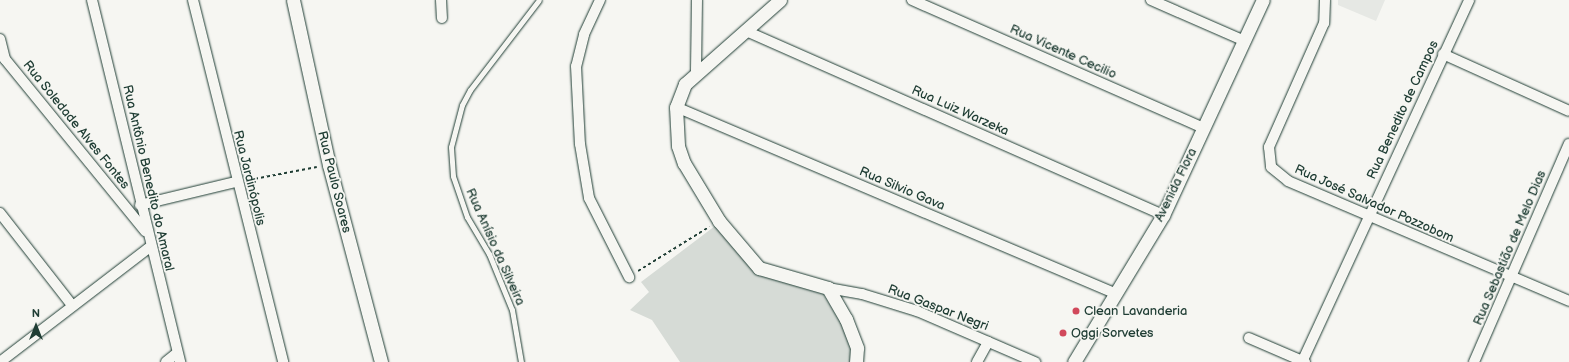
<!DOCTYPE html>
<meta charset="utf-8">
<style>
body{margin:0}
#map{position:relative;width:1569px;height:362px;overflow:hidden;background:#f6f6f2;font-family:"Balsamiq Sans",sans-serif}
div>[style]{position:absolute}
.built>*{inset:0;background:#e6e8e4}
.green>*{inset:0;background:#d6dbd6}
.path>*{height:2px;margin-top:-1px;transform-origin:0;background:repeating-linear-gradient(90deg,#1f3d34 0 3px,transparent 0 6px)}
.roads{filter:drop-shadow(0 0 1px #1f3d34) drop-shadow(0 0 1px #1f3d34)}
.lane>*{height:5px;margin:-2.5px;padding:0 2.5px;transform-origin:2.5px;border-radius:2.5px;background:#f6f6f2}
.street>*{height:10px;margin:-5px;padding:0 5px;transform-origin:5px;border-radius:5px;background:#f6f6f2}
.secondary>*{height:13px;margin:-6.5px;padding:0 6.5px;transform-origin:6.5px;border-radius:6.5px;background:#f6f6f2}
.dots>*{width:11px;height:11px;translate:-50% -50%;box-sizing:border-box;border:2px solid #f6f6f2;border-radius:50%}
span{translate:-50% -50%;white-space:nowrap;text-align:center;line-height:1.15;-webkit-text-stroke:3.5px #f6f6f2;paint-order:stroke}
.street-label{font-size:13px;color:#1f3d34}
.poi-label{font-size:13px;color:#1f3d34}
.left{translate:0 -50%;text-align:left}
.north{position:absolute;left:16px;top:306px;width:40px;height:40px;-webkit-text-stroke:3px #f6f6f2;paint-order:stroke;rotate:0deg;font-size:11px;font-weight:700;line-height:16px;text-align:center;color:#1f3d34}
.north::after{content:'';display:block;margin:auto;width:14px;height:18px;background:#1f3d34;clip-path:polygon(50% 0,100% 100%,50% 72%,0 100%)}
</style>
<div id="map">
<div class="built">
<i style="clip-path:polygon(1338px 0,1385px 0,1376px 21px,1338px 5px)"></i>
</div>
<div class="green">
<i style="clip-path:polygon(715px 226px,752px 268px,821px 290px,853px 343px,852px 362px,680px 362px,652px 320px,630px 310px,649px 292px,641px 282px)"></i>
</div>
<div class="path">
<i style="left:249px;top:180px;width:69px;rotate:-10.8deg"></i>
<i style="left:638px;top:271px;width:84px;rotate:-31.8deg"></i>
</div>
<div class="roads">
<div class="lane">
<i style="left:521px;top:362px;width:53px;rotate:-99.8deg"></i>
<i style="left:512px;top:310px;width:61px;rotate:-112.3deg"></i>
<i style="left:489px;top:254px;width:43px;rotate:-120.7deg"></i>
<i style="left:467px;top:217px;width:43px;rotate:-108.9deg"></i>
<i style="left:453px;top:176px;width:29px;rotate:-94deg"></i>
<i style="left:451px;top:147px;width:43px;rotate:-75.3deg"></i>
<i style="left:462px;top:105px;width:17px;rotate:-62deg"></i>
<i style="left:470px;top:90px;width:113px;rotate:-52.5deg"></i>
</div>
<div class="street">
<i style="left:92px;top:0;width:373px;rotate:76.3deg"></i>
<i style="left:193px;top:0;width:373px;rotate:76deg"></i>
<i style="left:441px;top:0;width:18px;rotate:87deg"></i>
<i style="left:600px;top:0;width:38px;rotate:115deg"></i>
<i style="left:584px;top:35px;width:32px;rotate:104deg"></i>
<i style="left:576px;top:66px;width:78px;rotate:87.1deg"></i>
<i style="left:580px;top:144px;width:55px;rotate:80.5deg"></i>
<i style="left:589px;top:198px;width:89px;rotate:63.1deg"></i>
<i style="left:912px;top:0;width:318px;rotate:23.7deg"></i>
<i style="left:1151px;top:0;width:103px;rotate:23.6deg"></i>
<i style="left:1325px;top:0;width:23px;rotate:92deg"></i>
<i style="left:1324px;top:23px;width:136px;rotate:113.9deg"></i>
<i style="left:1269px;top:147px;width:20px;rotate:84deg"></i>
<i style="left:1271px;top:167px;width:22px;rotate:39deg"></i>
<i style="left:1288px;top:181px;width:306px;rotate:23.1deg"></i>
<i style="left:746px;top:31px;width:456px;rotate:23.8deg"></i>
<i style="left:0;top:39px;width:21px;rotate:76deg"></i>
<i style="left:0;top:53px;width:230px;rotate:50.8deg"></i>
<i style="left:1443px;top:54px;width:138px;rotate:24.3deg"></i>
<i style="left:696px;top:71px;width:71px;rotate:-89.2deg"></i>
<i style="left:676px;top:107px;width:479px;rotate:23deg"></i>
<i style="left:140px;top:205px;width:99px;rotate:-13.5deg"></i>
<i style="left:0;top:213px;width:115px;rotate:52deg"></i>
<i style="left:828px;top:288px;width:35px;rotate:10deg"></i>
<i style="left:862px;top:294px;width:58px;rotate:17.2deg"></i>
<i style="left:917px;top:311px;width:129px;rotate:23.4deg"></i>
<i style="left:1249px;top:338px;width:61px;rotate:23.2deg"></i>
<i style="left:0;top:362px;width:189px;rotate:-37.5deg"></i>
<i style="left:166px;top:362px;width:14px;rotate:-39deg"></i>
<i style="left:977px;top:362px;width:23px;rotate:-61deg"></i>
<i style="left:1302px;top:362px;width:399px;rotate:-65.2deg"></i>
<i style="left:1474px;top:362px;width:238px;rotate:-66.5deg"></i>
</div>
<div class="secondary">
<i style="left:293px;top:0;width:169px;rotate:77.7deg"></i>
<i style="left:329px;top:165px;width:204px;rotate:75.2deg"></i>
<i style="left:780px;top:0;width:127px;rotate:138.5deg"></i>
<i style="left:685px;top:84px;width:25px;rotate:111deg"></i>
<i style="left:676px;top:107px;width:39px;rotate:87deg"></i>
<i style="left:678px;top:146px;width:18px;rotate:71deg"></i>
<i style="left:684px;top:163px;width:68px;rotate:58.9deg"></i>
<i style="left:719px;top:221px;width:62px;rotate:49.6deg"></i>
<i style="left:759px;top:268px;width:72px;rotate:16.2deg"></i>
<i style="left:828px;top:288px;width:36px;rotate:60deg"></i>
<i style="left:846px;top:319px;width:31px;rotate:69deg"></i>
<i style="left:857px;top:348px;width:14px;rotate:94deg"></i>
<i style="left:1074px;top:362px;width:172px;rotate:-58.8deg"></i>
<i style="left:1163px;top:215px;width:237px;rotate:-65.1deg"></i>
</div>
</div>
<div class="dots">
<i style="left:1076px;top:311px;background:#d1495b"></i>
<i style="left:1063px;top:333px;background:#d1495b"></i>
</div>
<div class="street-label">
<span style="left:1063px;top:52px;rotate:24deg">Rua Vicente Cecilio</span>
<span style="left:1403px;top:110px;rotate:-65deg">Rua Benedito de Campos</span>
<span style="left:960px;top:111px;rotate:24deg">Rua Luiz Warzeka</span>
<span style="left:76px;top:125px;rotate:51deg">Rua Soledade Alves Fontes</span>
<span style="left:148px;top:178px;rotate:77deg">Rua Antônio Benedito do Amaral</span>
<span style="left:249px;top:178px;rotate:76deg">Rua Jardinópolis</span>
<span style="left:334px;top:182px;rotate:76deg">Rua Paulo Soares</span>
<span style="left:1176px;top:185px;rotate:-64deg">Avenida Flora</span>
<span style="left:902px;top:189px;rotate:23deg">Rua Silvio Gava</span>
<span style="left:1374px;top:204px;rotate:24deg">Rua José Salvador Pozzobom</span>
<span style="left:495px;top:247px;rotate:66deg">Rua Anísio da Silveira</span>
<span style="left:1510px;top:248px;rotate:-67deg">Rua Sebastião de Melo Dias</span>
<span style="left:938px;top:308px;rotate:21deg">Rua Gaspar Negri</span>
</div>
<div class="poi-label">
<span class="left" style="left:1084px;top:311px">Clean Lavanderia</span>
<span class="left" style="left:1071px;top:333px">Oggi Sorvetes</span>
</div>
<div class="north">N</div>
</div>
